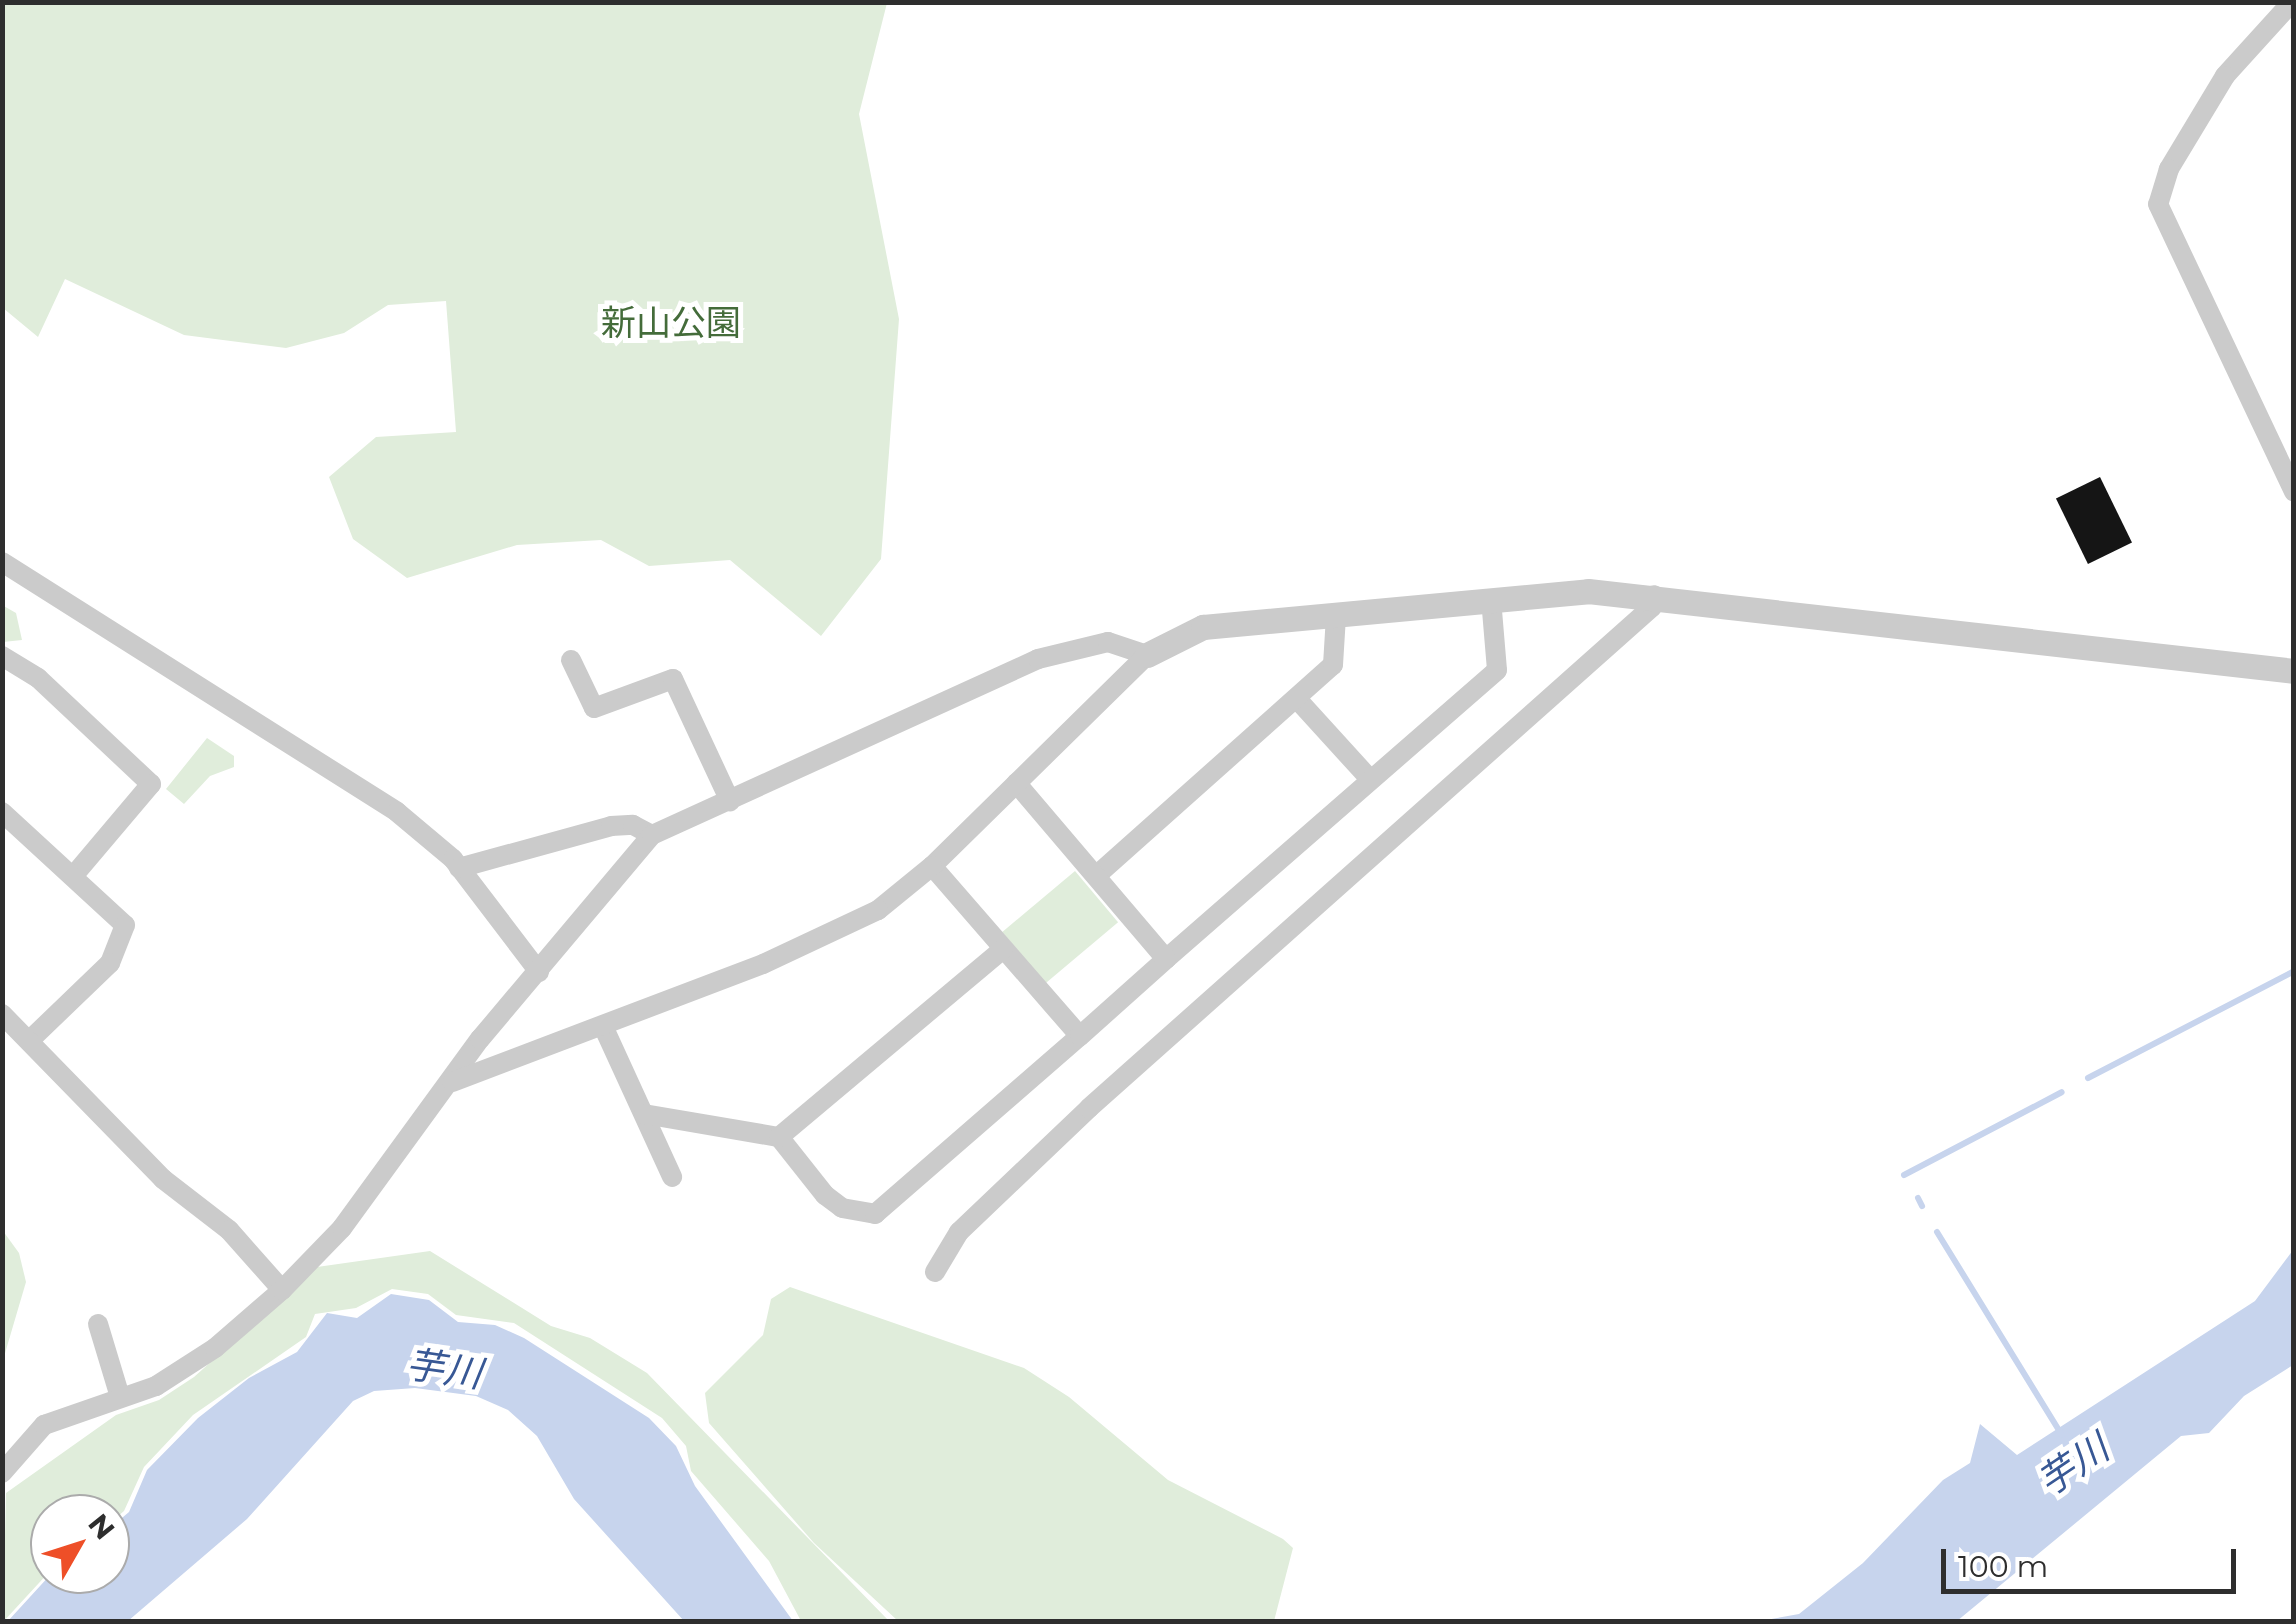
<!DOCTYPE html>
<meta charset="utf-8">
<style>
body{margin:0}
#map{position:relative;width:2296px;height:1624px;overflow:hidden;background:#fff;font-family:Montserrat,"Noto Sans JP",sans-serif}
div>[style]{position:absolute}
.green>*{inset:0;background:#e0eddb;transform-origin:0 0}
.water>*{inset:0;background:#c7d4ed}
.stream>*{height:6px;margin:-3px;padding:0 3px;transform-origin:3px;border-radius:3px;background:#c7d4ed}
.building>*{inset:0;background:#151515;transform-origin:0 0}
.minor>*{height:20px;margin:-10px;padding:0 10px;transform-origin:10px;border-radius:10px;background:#cbcbcb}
.tertiary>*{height:25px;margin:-12.5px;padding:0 12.5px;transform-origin:12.5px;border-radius:12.5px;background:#cbcbcb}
span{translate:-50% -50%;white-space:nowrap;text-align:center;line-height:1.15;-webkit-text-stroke:10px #fff;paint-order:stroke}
.park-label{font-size:35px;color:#446c3a}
.water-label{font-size:38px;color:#385895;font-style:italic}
.frame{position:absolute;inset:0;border:5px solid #2e2e2e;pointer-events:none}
.north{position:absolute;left:30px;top:1494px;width:100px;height:100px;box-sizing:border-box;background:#fff;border:2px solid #ababab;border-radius:50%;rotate:51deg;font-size:28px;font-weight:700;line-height:40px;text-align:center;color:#2e2e2e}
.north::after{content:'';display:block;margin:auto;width:35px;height:45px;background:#ee4f28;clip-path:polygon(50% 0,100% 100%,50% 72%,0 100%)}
.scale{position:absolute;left:1941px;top:1549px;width:295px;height:45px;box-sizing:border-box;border:5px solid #2e2e2e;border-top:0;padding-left:12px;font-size:30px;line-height:35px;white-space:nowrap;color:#2e2e2e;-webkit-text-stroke:8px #fff;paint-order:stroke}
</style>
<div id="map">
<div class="green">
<i style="clip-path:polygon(2px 3px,887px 3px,859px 114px,899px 319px,881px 559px,821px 636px,730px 560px,649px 566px,601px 540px,517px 545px,407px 578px,353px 539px,329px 477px,376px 437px,456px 432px,446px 301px,388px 305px,344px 333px,286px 348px,184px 335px,65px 279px,38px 337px,3px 308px)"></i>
<i style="clip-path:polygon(2px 605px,16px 613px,22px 640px,3px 642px)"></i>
<i style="clip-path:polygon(207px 738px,234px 756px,234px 767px,210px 776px,184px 804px,166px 789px)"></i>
<i style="left:1075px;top:871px;width:67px;height:95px;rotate:50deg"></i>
<i style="clip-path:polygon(3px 1231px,19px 1253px,26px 1282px,3px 1360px)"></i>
<i style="clip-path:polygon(430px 1251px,551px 1326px,590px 1338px,647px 1373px,889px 1621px,801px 1621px,769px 1561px,691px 1471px,686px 1446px,662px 1418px,514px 1323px,456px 1315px,428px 1294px,392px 1289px,356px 1308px,315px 1314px,306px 1337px,193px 1415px,144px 1467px,124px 1511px,110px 1523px,110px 1514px,50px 1514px,50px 1571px,3px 1622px,6px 1493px,116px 1415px,159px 1400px,194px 1377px,317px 1267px)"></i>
<i style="clip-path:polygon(790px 1287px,1024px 1368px,1069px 1397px,1168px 1480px,1283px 1539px,1293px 1548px,1274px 1621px,898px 1621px,814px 1543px,709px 1423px,705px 1393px,763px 1335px,771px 1299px)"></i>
</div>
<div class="water">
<i style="clip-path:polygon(2293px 1250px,2293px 1365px,2244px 1396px,2209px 1433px,2181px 1436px,1957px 1621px,1760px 1621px,1799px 1614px,1863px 1563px,1943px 1480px,1970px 1463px,1980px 1424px,2017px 1455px,2255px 1301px)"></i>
<i style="clip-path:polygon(391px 1294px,429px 1300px,458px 1322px,495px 1325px,524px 1338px,649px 1418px,676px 1446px,695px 1486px,793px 1621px,684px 1621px,574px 1499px,537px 1436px,508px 1410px,476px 1396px,415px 1388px,374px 1391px,353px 1401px,247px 1519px,128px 1621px,8px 1621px,51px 1574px,110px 1574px,110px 1528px,129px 1512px,147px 1470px,198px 1418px,249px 1378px,297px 1352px,327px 1313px,357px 1318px)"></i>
</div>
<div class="stream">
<i style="left:2088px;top:1078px;width:232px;rotate:-27.4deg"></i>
<i style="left:1904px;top:1175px;width:178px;rotate:-27.7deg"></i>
<i style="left:1918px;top:1198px;width:9px;rotate:63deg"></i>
<i style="left:1937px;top:1232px;width:238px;rotate:58.4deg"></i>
</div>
<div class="building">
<i style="left:2100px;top:477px;width:73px;height:49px;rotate:64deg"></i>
</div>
<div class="minor">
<i style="left:2292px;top:2px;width:100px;rotate:132.2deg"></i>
<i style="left:2225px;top:76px;width:109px;rotate:121.1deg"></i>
<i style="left:2169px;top:169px;width:37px;rotate:107deg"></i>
<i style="left:2158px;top:204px;width:318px;rotate:64.7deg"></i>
<i style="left:2px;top:562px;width:467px;rotate:32.3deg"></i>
<i style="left:397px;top:812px;width:73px;rotate:40deg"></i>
<i style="left:453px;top:859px;width:142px;rotate:52.7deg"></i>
<i style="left:2px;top:656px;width:42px;rotate:31.4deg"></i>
<i style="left:38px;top:678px;width:155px;rotate:43.2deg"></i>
<i style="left:151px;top:784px;width:119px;rotate:130.2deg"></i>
<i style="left:571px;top:660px;width:53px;rotate:64.4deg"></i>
<i style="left:594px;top:708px;width:84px;rotate:-20.2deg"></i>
<i style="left:673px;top:679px;width:135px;rotate:65deg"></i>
<i style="left:1297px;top:699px;width:107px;rotate:47.7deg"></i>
<i style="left:2px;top:812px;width:167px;rotate:42.6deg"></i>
<i style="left:125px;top:925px;width:41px;rotate:111.5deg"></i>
<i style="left:110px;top:963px;width:110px;rotate:136.1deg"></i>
<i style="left:932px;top:866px;width:225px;rotate:49deg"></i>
<i style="left:459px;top:868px;width:158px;rotate:-15.4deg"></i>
<i style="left:611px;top:826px;width:22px;rotate:-3deg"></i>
<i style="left:633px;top:825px;width:21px;rotate:28deg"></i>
<i style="left:1097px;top:875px;width:316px;rotate:-41.7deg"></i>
<i style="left:1333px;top:665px;width:49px;rotate:-86.5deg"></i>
<i style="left:1166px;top:959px;width:439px;rotate:-41.1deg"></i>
<i style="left:1497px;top:670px;width:71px;rotate:-94.8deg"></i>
<i style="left:2px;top:1014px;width:231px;rotate:45.7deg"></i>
<i style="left:163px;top:1179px;width:83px;rotate:37.7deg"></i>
<i style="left:229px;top:1230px;width:80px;rotate:48.5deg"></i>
<i style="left:603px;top:1026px;width:166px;rotate:65.4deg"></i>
<i style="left:644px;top:1114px;width:137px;rotate:9.7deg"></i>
<i style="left:779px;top:1137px;width:74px;rotate:51.6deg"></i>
<i style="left:825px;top:1195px;width:21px;rotate:37deg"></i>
<i style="left:842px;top:1208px;width:34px;rotate:10deg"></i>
<i style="left:875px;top:1214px;width:271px;rotate:-41deg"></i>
<i style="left:1080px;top:1036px;width:115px;rotate:-41.8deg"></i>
<i style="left:1166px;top:959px;width:231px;rotate:-130.4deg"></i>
<i style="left:779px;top:1137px;width:292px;rotate:-40deg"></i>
<i style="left:935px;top:1272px;width:47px;rotate:-59deg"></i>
<i style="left:959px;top:1232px;width:180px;rotate:-43.6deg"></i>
<i style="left:1089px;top:1108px;width:754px;rotate:-41.67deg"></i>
<i style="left:1652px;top:607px;width:12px;rotate:-81deg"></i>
<i style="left:98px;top:1324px;width:76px;rotate:73.2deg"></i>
<i style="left:2px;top:1473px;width:64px;rotate:-48.8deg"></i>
<i style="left:44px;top:1425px;width:119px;rotate:-19.2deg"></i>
<i style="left:156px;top:1386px;width:70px;rotate:-32.8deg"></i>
<i style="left:215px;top:1348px;width:89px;rotate:-40.9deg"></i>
<i style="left:282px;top:1290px;width:86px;rotate:-45.9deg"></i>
<i style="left:342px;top:1228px;width:234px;rotate:-53.9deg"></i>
<i style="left:480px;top:1039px;width:267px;rotate:-49.9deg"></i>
<i style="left:652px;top:835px;width:424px;rotate:-24.5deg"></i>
<i style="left:1038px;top:659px;width:72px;rotate:-13.7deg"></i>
<i style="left:1108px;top:642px;width:41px;rotate:18.4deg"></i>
<i style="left:1147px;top:655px;width:301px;rotate:135.5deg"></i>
<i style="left:932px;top:866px;width:70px;rotate:140.8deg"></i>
<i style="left:878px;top:910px;width:127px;rotate:154.8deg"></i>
<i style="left:763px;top:964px;width:332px;rotate:159.2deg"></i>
</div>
<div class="tertiary">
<i style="left:1147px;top:655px;width:63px;rotate:-26.6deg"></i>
<i style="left:1203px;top:627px;width:387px;rotate:-5.3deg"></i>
<i style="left:1588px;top:591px;width:711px;rotate:6.46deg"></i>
</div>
<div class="park-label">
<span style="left:671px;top:323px">新山公園</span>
</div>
<div class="water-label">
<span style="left:444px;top:1369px;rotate:8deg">芋川</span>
<span style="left:2073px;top:1465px;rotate:-34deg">芋川</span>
</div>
<div class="frame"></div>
<div class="north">N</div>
<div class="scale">100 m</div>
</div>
